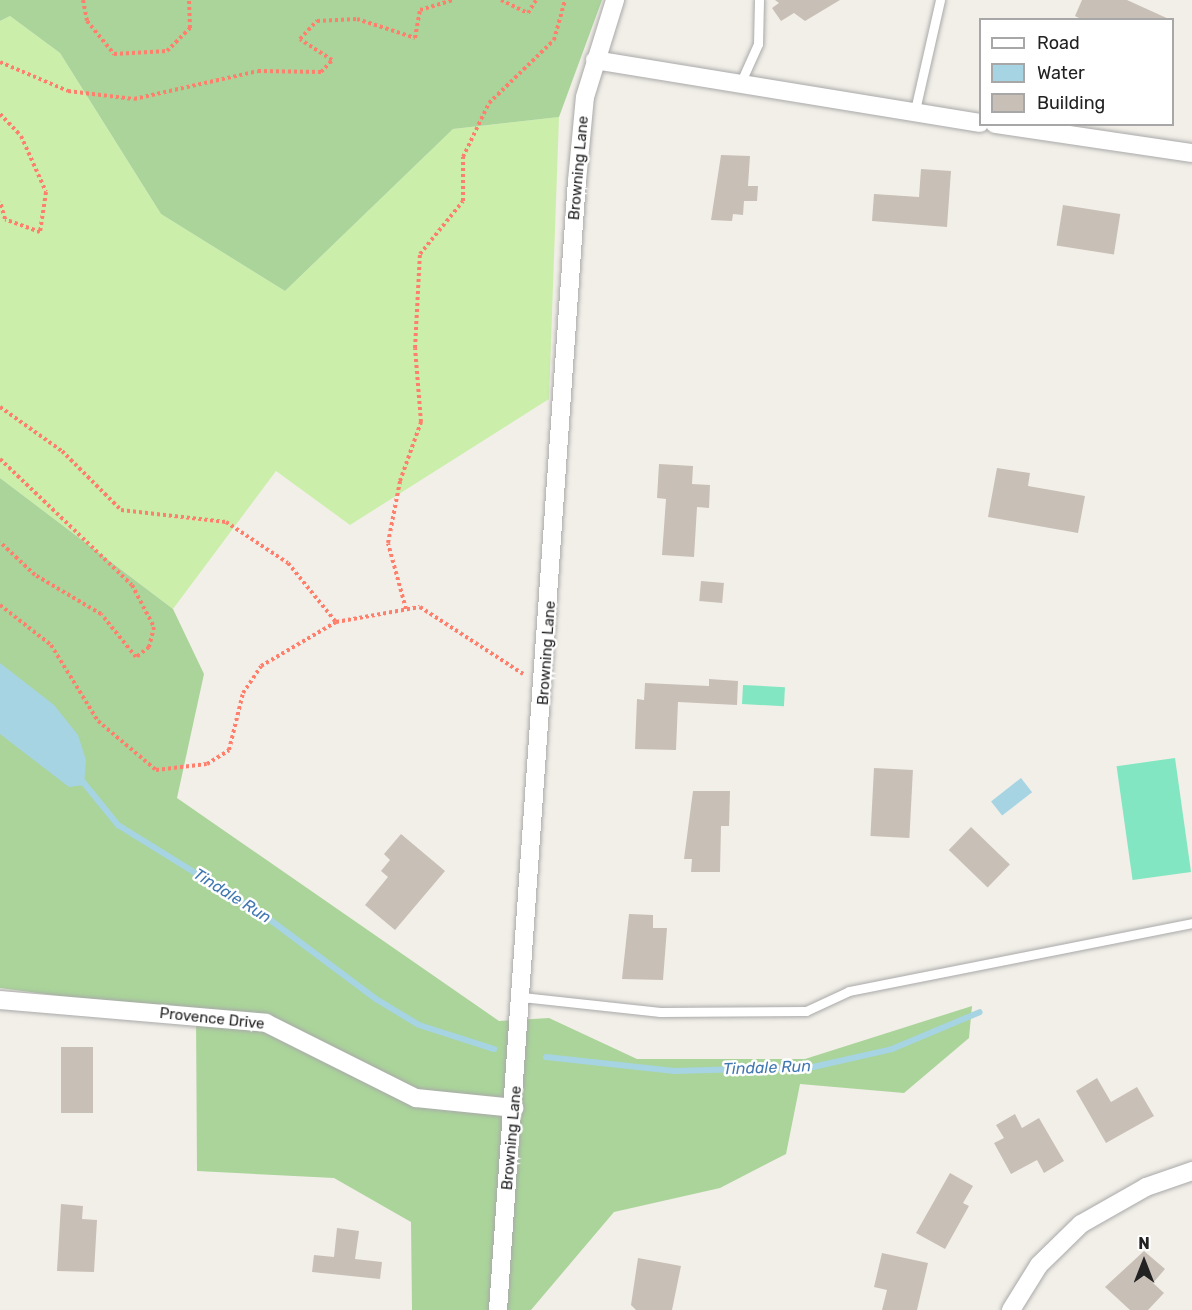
<!DOCTYPE html>
<style>
body{margin:0}
#map{position:relative;width:1192px;height:1310px;overflow:hidden;background:#f2efe8;font-family:Rubik,sans-serif}
div>[style]{position:absolute}
.grass>*{inset:0;background:#cbefab}
.forest>*{inset:0;background:#aad49a}
.pitch>*{inset:0;background:#81e6c1;transform-origin:0 0}
.water>*{inset:0;background:#a6d4e3;transform-origin:0 0}
.stream>*{height:6px;margin:-3px;padding:0 3px;transform-origin:3px;border-radius:3px;background:#a6d4e3}
.building>*{inset:0;background:#c8bfb7;transform-origin:0 0}
.path>*{height:4px;margin-top:-2px;transform-origin:0;background:repeating-linear-gradient(90deg,#ff7f6d 0 3px,transparent 0 6px)}
.roads{filter:drop-shadow(0 0 2px #a9a9a9) drop-shadow(0 0 2px #a9a9a9)}
.lane>*{height:9px;margin:-4.5px;padding:0 4.5px;transform-origin:4.5px;border-radius:4.5px;background:#fff}
.street>*{height:18px;margin:-9px;padding:0 9px;transform-origin:9px;border-radius:9px;background:#fff}
span{translate:-50% -50%;white-space:nowrap;text-align:center;line-height:1.15;-webkit-text-stroke:5px #fff;paint-order:stroke}
.street-label{font-size:15px;color:#222}
.water-label{font-size:16px;color:#4278b2;font-style:italic}
.legend{position:absolute;left:979px;top:18px;width:195px;height:108px;box-sizing:border-box;background:#fff;border:2px solid #a7a7a7;margin:0;padding:8px 10px;list-style:none;font-size:18px;color:#222}
.legend li{display:flex;align-items:center;gap:12px;height:30px}
.legend b{width:30px;border:2px solid #a7a7a7}
.north{position:absolute;left:1114px;top:1232px;width:60px;height:60px;-webkit-text-stroke:4px #fff;paint-order:stroke;rotate:0deg;font-size:16px;font-weight:700;line-height:24px;text-align:center;color:#222}
.north::after{content:'';display:block;margin:auto;width:21px;height:27px;background:#222;clip-path:polygon(50% 0,100% 100%,50% 72%,0 100%)}
</style>
<div id="map">
<div class="grass">
<i style="clip-path:polygon(10px 16px,60px 53px,161px 214px,285px 291px,453px 129px,559px 117px,549px 399px,350px 525px,276px 471px,173px 609px,0 478px,0 21px)"></i>
</div>
<div class="forest">
<i style="clip-path:polygon(0 0,602px 0,559px 117px,453px 129px,285px 291px,161px 214px,60px 53px,10px 16px,0 21px)"></i>
<i style="clip-path:polygon(0 478px,173px 609px,204px 674px,177px 798px,499px 1021px,549px 1018px,637px 1059px,805px 1059px,972px 1006px,969px 1038px,904px 1093px,800px 1084px,786px 1154px,720px 1188px,614px 1212px,531px 1310px,412px 1310px,411px 1222px,334px 1178px,197px 1171px,196px 1014px,0 988px)"></i>
</div>
<div class="pitch">
<i style="left:743px;top:685px;width:42px;height:19px;rotate:3deg"></i>
<i style="left:1175px;top:758px;width:115px;height:59px;rotate:82deg"></i>
</div>
<div class="water">
<i style="clip-path:polygon(0 663px,54px 705px,78px 735px,86px 760px,84px 785px,69px 787px,0 734px)"></i>
<i style="left:1021px;top:778px;width:18px;height:38px;rotate:52deg"></i>
</div>
<div class="stream">
<i style="left:79px;top:777px;width:62px;rotate:50.9deg"></i>
<i style="left:118px;top:825px;width:173px;rotate:31.8deg"></i>
<i style="left:265px;top:916px;width:139px;rotate:36.8deg"></i>
<i style="left:376px;top:999px;width:50px;rotate:31.2deg"></i>
<i style="left:419px;top:1025px;width:79px;rotate:17.7deg"></i>
<i style="left:546px;top:1057px;width:129px;rotate:6.2deg"></i>
<i style="left:674px;top:1071px;width:139px;rotate:-1.6deg"></i>
<i style="left:813px;top:1067px;width:81px;rotate:-12.8deg"></i>
<i style="left:892px;top:1049px;width:95px;rotate:-22.8deg"></i>
</div>
<div class="building">
<i style="clip-path:polygon(775px 0,840px 0,805px 21px,794px 13px,781px 21px,772px 8px,779px 3px)"></i>
<i style="clip-path:polygon(1082px 0,1127px 0,1171px 20px,1083px 20px,1075px 16px)"></i>
<i style="clip-path:polygon(721px 155px,750px 156px,748px 186px,758px 186px,757px 201px,744px 201px,743px 215px,733px 214px,732px 221px,711px 220px)"></i>
<i style="clip-path:polygon(921px 169px,951px 171px,947px 227px,872px 221px,874px 194px,919px 197px)"></i>
<i style="left:1063px;top:205px;width:58px;height:41px;rotate:9deg"></i>
<i style="clip-path:polygon(659px 464px,693px 466px,692px 484px,710px 485px,709px 508px,697px 507px,694px 557px,662px 555px,666px 499px,657px 498px)"></i>
<i style="clip-path:polygon(997px 468px,1030px 473px,1028px 486px,1085px 496px,1078px 533px,988px 517px)"></i>
<i style="left:701px;top:581px;width:23px;height:20px;rotate:5deg"></i>
<i style="clip-path:polygon(709px 679px,738px 681px,737px 705px,678px 702px,676px 750px,635px 749px,637px 699px,644px 700px,645px 683px,709px 686px)"></i>
<i style="left:874px;top:768px;width:39px;height:68px;rotate:3deg"></i>
<i style="clip-path:polygon(693px 791px,730px 791px,729px 826px,721px 826px,720px 872px,691px 872px,692px 859px,684px 859px)"></i>
<i style="left:971px;top:827px;width:54px;height:32px;rotate:44deg"></i>
<i style="clip-path:polygon(401px 834px,445px 871px,395px 930px,365px 905px,388px 877px,381px 871px,390px 860px,384px 854px)"></i>
<i style="clip-path:polygon(629px 914px,653px 915px,653px 928px,667px 928px,663px 980px,622px 979px)"></i>
<i style="left:61px;top:1047px;width:32px;height:66px"></i>
<i style="clip-path:polygon(1097px 1078px,1111px 1102px,1137px 1087px,1154px 1116px,1106px 1143px,1076px 1091px)"></i>
<i style="clip-path:polygon(1015px 1114px,1022px 1128px,1039px 1118px,1064px 1161px,1044px 1173px,1037px 1160px,1011px 1174px,994px 1143px,1004px 1138px,996px 1125px)"></i>
<i style="clip-path:polygon(950px 1173px,973px 1186px,963px 1203px,969px 1206px,945px 1249px,916px 1233px)"></i>
<i style="clip-path:polygon(61px 1204px,83px 1206px,82px 1219px,97px 1220px,94px 1272px,57px 1271px)"></i>
<i style="clip-path:polygon(337px 1228px,359px 1231px,355px 1259px,382px 1262px,380px 1279px,312px 1272px,314px 1255px,334px 1257px)"></i>
<i style="clip-path:polygon(1144px 1251px,1165px 1269px,1153px 1283px,1164px 1293px,1148px 1310px,1130px 1310px,1105px 1287px)"></i>
<i style="clip-path:polygon(882px 1253px,928px 1263px,917px 1310px,882px 1310px,887px 1290px,874px 1287px)"></i>
<i style="clip-path:polygon(638px 1258px,681px 1266px,672px 1310px,636px 1310px,631px 1305px)"></i>
</div>
<div class="path">
<i style="left:83px;top:0;width:21px;rotate:79deg"></i>
<i style="left:87px;top:21px;width:43px;rotate:50.7deg"></i>
<i style="left:114px;top:54px;width:53px;rotate:-3.2deg"></i>
<i style="left:167px;top:51px;width:33px;rotate:-45deg"></i>
<i style="left:190px;top:28px;width:28px;rotate:-92deg"></i>
<i style="left:501px;top:0;width:30px;rotate:26deg"></i>
<i style="left:528px;top:13px;width:15px;rotate:-58deg"></i>
<i style="left:0;top:62px;width:74px;rotate:23.1deg"></i>
<i style="left:68px;top:91px;width:66px;rotate:6.9deg"></i>
<i style="left:134px;top:99px;width:127px;rotate:-12.7deg"></i>
<i style="left:258px;top:71px;width:63px;rotate:0.9deg"></i>
<i style="left:321px;top:72px;width:16px;rotate:-47deg"></i>
<i style="left:332px;top:60px;width:38px;rotate:-147deg"></i>
<i style="left:300px;top:39px;width:25px;rotate:-47deg"></i>
<i style="left:317px;top:21px;width:40px;rotate:-2.9deg"></i>
<i style="left:357px;top:19px;width:61px;rotate:18.1deg"></i>
<i style="left:415px;top:38px;width:28px;rotate:-80deg"></i>
<i style="left:420px;top:10px;width:34px;rotate:-17deg"></i>
<i style="left:0;top:114px;width:30px;rotate:46deg"></i>
<i style="left:21px;top:136px;width:61px;rotate:65.9deg"></i>
<i style="left:46px;top:192px;width:40px;rotate:98.5deg"></i>
<i style="left:40px;top:232px;width:37px;rotate:-160deg"></i>
<i style="left:5px;top:219px;width:18px;rotate:-106deg"></i>
<i style="left:0;top:407px;width:76px;rotate:35.4deg"></i>
<i style="left:62px;top:451px;width:83px;rotate:45deg"></i>
<i style="left:121px;top:510px;width:106px;rotate:6.5deg"></i>
<i style="left:226px;top:522px;width:74px;rotate:33.5deg"></i>
<i style="left:288px;top:563px;width:76px;rotate:50.9deg"></i>
<i style="left:0;top:459px;width:182px;rotate:43.7deg"></i>
<i style="left:132px;top:585px;width:47px;rotate:62.4deg"></i>
<i style="left:154px;top:627px;width:21px;rotate:104deg"></i>
<i style="left:149px;top:647px;width:16px;rotate:142deg"></i>
<i style="left:136px;top:657px;width:55px;rotate:-129.1deg"></i>
<i style="left:101px;top:614px;width:77px;rotate:-149.4deg"></i>
<i style="left:35px;top:575px;width:48px;rotate:-136.7deg"></i>
<i style="left:0;top:605px;width:65px;rotate:38.1deg"></i>
<i style="left:51px;top:645px;width:89px;rotate:58.3deg"></i>
<i style="left:98px;top:721px;width:76px;rotate:40.2deg"></i>
<i style="left:156px;top:770px;width:51px;rotate:-6.7deg"></i>
<i style="left:207px;top:764px;width:26px;rotate:-32deg"></i>
<i style="left:229px;top:750px;width:59px;rotate:-76.2deg"></i>
<i style="left:243px;top:693px;width:32px;rotate:-56deg"></i>
<i style="left:261px;top:666px;width:87px;rotate:-30.4deg"></i>
<i style="left:336px;top:622px;width:85px;rotate:-10.1deg"></i>
<i style="left:420px;top:607px;width:123px;rotate:33deg"></i>
<i style="left:406px;top:609px;width:68px;rotate:-105.3deg"></i>
<i style="left:388px;top:543px;width:63px;rotate:-79deg"></i>
<i style="left:400px;top:481px;width:63px;rotate:-70.4deg"></i>
<i style="left:421px;top:422px;width:74px;rotate:-94.6deg"></i>
<i style="left:415px;top:348px;width:94px;rotate:-87deg"></i>
<i style="left:420px;top:254px;width:68px;rotate:-50.9deg"></i>
<i style="left:463px;top:201px;width:44px;rotate:-90deg"></i>
<i style="left:463px;top:157px;width:60px;rotate:-64.3deg"></i>
<i style="left:489px;top:103px;width:91px;rotate:-44.1deg"></i>
<i style="left:554px;top:40px;width:41px;rotate:-74.6deg"></i>
</div>
<div class="roads">
<div class="lane">
<i style="left:740px;top:84px;width:44px;rotate:-65.8deg"></i>
<i style="left:758px;top:44px;width:44px;rotate:-88.7deg"></i>
<i style="left:915px;top:110px;width:113px;rotate:-77.2deg"></i>
<i style="left:522px;top:997px;width:139px;rotate:6.2deg"></i>
<i style="left:660px;top:1012px;width:146px;rotate:-0.4deg"></i>
<i style="left:806px;top:1011px;width:47px;rotate:-24.9deg"></i>
<i style="left:849px;top:991px;width:350px;rotate:-11.2deg"></i>
</div>
<div class="street">
<i style="left:595px;top:60px;width:390px;rotate:9.3deg"></i>
<i style="left:995px;top:124px;width:199px;rotate:8.4deg"></i>
<i style="left:0;top:1000px;width:267px;rotate:4.9deg"></i>
<i style="left:266px;top:1023px;width:168px;rotate:26.6deg"></i>
<i style="left:416px;top:1098px;width:99px;rotate:5.8deg"></i>
<i style="left:498px;top:1310px;width:1132px;rotate:-86deg"></i>
<i style="left:577px;top:181px;width:84px;rotate:-84.6deg"></i>
<i style="left:585px;top:97px;width:102px;rotate:-72.8deg"></i>
<i style="left:1011px;top:1310px;width:53px;rotate:-58.1deg"></i>
<i style="left:1039px;top:1265px;width:59px;rotate:-44.3deg"></i>
<i style="left:1081px;top:1224px;width:75px;rotate:-29.6deg"></i>
<i style="left:1146px;top:1187px;width:49px;rotate:-19.2deg"></i>
</div>
</div>
<div class="street-label">
<span style="left:579px;top:168px;rotate:-85deg">Browning Lane</span>
<span style="left:547px;top:653px;rotate:-86deg">Browning Lane</span>
<span style="left:212px;top:1019px;rotate:6deg">Provence Drive</span>
<span style="left:512px;top:1138px;rotate:-85deg">Browning Lane</span>
</div>
<div class="water-label">
<span style="left:232px;top:896px;rotate:32deg">Tindale Run</span>
<span style="left:767px;top:1068px;rotate:-2deg">Tindale Run</span>
</div>
<ul class="legend">
<li><b style="height:8px;background:#fff"></b>Road</li>
<li><b style="height:16px;background:#a6d4e3"></b>Water</li>
<li><b style="height:16px;background:#c8bfb7"></b>Building</li>
</ul>
<div class="north">N</div>
</div>
